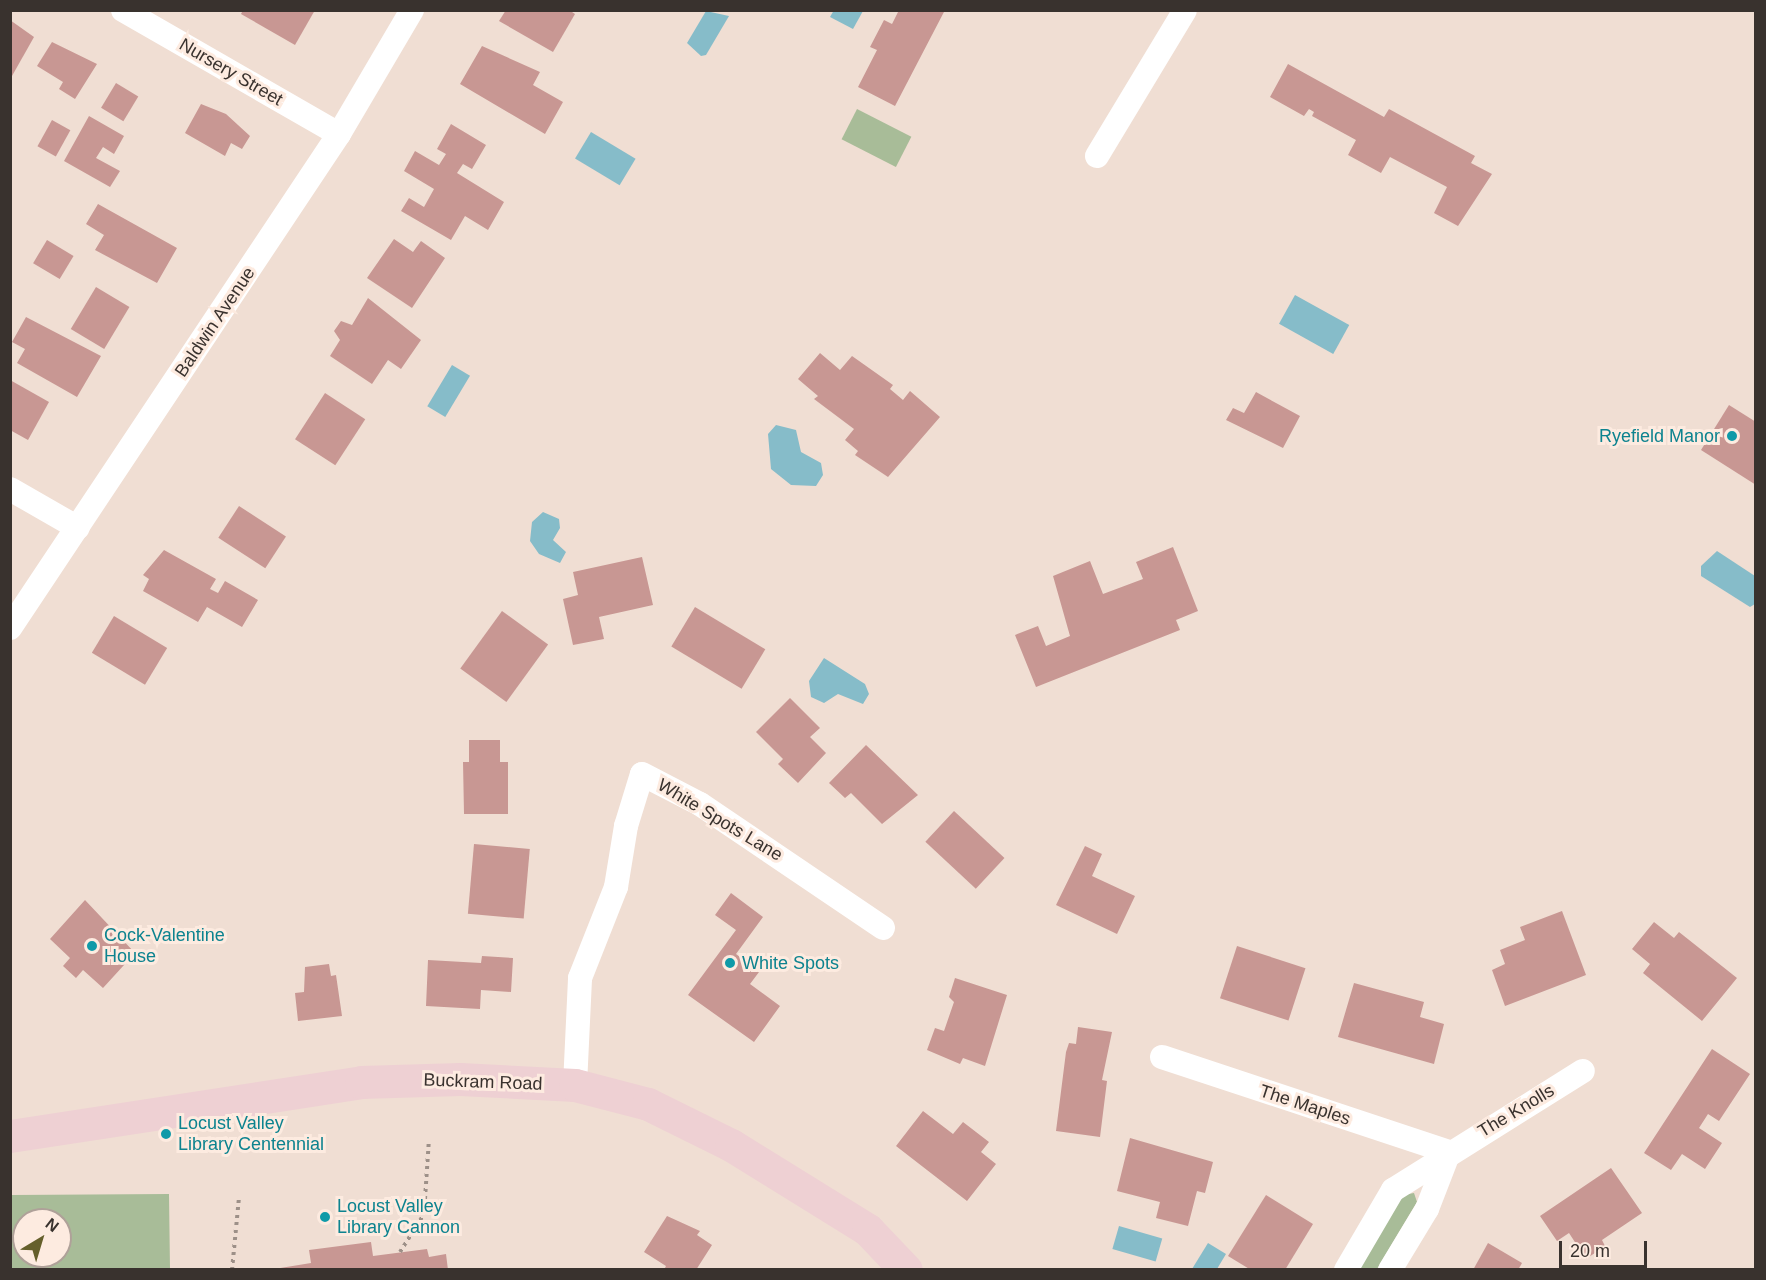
<!DOCTYPE html>
<style>
body{margin:0}
#map{position:relative;width:1766px;height:1280px;overflow:hidden;background:#f0ded3;font-family:Helvetica,sans-serif}
div>[style]{position:absolute}
.green>*{inset:0;background:#a8bc98;transform-origin:0 0}
.water>*{inset:0;background:#86bcc9;transform-origin:0 0}
.building>*{inset:0;background:#c89793;transform-origin:0 0}
.path>*{height:4px;margin-top:-2px;transform-origin:0;background:repeating-linear-gradient(90deg,#9d9088 0 3px,transparent 0 7.5px)}
.street>*{height:24px;margin:-12px;padding:0 12px;transform-origin:12px;border-radius:12px;background:#fff}
.secondary>*{height:33px;margin:-16.5px;padding:0 16.5px;transform-origin:16.5px;border-radius:16.5px;background:#eed0d3}
.dots>*{width:16px;height:16px;translate:-50% -50%;box-sizing:border-box;border:3px solid #fdebe0;border-radius:50%}
span{translate:-50% -50%;white-space:nowrap;text-align:center;line-height:1.15;-webkit-text-stroke:6px #fdebe0;paint-order:stroke}
.street-label{font-size:18px;color:#39322e}
.culture-label{font-size:18px;color:#0d838f}
.right{translate:-100% -50%;text-align:right}
.left{translate:0 -50%;text-align:left}
.frame{position:absolute;inset:0;border:12px solid #39322e;pointer-events:none}
.north{position:absolute;left:12px;top:1208px;width:60px;height:60px;box-sizing:border-box;background:#fdebe0;border:2px solid #afa199;border-radius:50%;rotate:38deg;font-size:16px;font-weight:700;line-height:24px;text-align:center;color:#39322e}
.north::after{content:'';display:block;margin:auto;width:21px;height:27px;background:#655f2b;clip-path:polygon(50% 0,100% 100%,50% 72%,0 100%)}
.scale{position:absolute;left:1559px;top:1241px;width:88px;height:27px;box-sizing:border-box;border:3px solid #39322e;border-top:0;padding-left:8px;font-size:18px;line-height:21px;white-space:nowrap;color:#39322e;-webkit-text-stroke:4px #fdebe0;paint-order:stroke}
</style>
<div id="map">
<div class="green">
<i style="left:857px;top:109px;width:61px;height:34px;rotate:27deg"></i>
<i style="clip-path:polygon(1414px 1193px,1417px 1202px,1377px 1269px,1359px 1270px,1403px 1195px)"></i>
<i style="clip-path:polygon(evenodd,169px 1194px,170px 1269px,11px 1269px,11px 1195px,169px 1194px,24px 1220px,60px 1220px,60px 1256px,24px 1256px,24px 1220px)"></i>
</div>
<div class="water">
<i style="clip-path:polygon(834px 10px,863px 10px,863px 11px,853px 29px,830px 17px)"></i>
<i style="clip-path:polygon(706px 11px,729px 16px,706px 55px,701px 56px,687px 43px)"></i>
<i style="left:591px;top:132px;width:52px;height:31px;rotate:31deg"></i>
<i style="left:1295px;top:295px;width:62px;height:33px;rotate:29deg"></i>
<i style="left:452px;top:365px;width:21px;height:48px;rotate:31deg"></i>
<i style="clip-path:polygon(776px 425px,796px 430px,801px 452px,821px 463px,823px 475px,816px 486px,791px 485px,771px 469px,768px 434px)"></i>
<i style="clip-path:polygon(543px 512px,559px 519px,560px 528px,553px 540px,566px 552px,560px 563px,539px 554px,530px 541px,532px 522px)"></i>
<i style="clip-path:polygon(1717px 551px,1755px 576px,1755px 604px,1750px 607px,1701px 576px,1701px 566px)"></i>
<i style="clip-path:polygon(824px 658px,865px 684px,869px 694px,863px 704px,838px 694px,824px 703px,811px 697px,809px 681px)"></i>
<i style="left:1119px;top:1226px;width:45px;height:24px;rotate:16deg"></i>
<i style="clip-path:polygon(1208px 1243px,1226px 1254px,1217px 1269px,1192px 1269px)"></i>
</div>
<div class="building">
<i style="clip-path:polygon(243px 10px,315px 10px,295px 45px,241px 14px)"></i>
<i style="clip-path:polygon(506px 10px,569px 10px,575px 14px,553px 52px,499px 21px)"></i>
<i style="clip-path:polygon(899px 10px,945px 10px,895px 106px,858px 87px,877px 50px,870px 47px,884px 20px,892px 24px)"></i>
<i style="clip-path:polygon(10px 20px,34px 37px,12px 76px,10px 75px)"></i>
<i style="clip-path:polygon(52px 42px,97px 64px,75px 99px,59px 89px,63px 82px,37px 66px)"></i>
<i style="clip-path:polygon(482px 46px,540px 72px,533px 85px,563px 102px,545px 134px,460px 84px)"></i>
<i style="clip-path:polygon(1288px 64px,1384px 117px,1389px 109px,1475px 156px,1471px 163px,1492px 174px,1458px 226px,1434px 213px,1447px 187px,1390px 157px,1381px 173px,1348px 155px,1356px 140px,1312px 116px,1314px 112px,1309px 109px,1304px 116px,1270px 97px)"></i>
<i style="left:116px;top:83px;width:26px;height:29px;rotate:31deg"></i>
<i style="clip-path:polygon(201px 104px,226px 114px,250px 136px,242px 149px,231px 143px,225px 156px,185px 133px)"></i>
<i style="clip-path:polygon(89px 116px,124px 136px,114px 154px,103px 147px,96px 158px,120px 171px,110px 187px,64px 161px)"></i>
<i style="left:52px;top:120px;width:21px;height:30px;rotate:29deg"></i>
<i style="clip-path:polygon(451px 124px,486px 145px,472px 169px,463px 164px,457px 173px,504px 202px,488px 230px,465px 216px,451px 240px,401px 211px,409px 198px,424px 207px,434px 189px,404px 171px,415px 151px,439px 165px,446px 154px,437px 149px)"></i>
<i style="clip-path:polygon(98px 204px,177px 248px,157px 283px,95px 250px,104px 235px,86px 224px)"></i>
<i style="clip-path:polygon(394px 239px,413px 252px,421px 241px,445px 258px,412px 308px,367px 278px)"></i>
<i style="left:47px;top:240px;width:31px;height:27px;rotate:31deg"></i>
<i style="left:96px;top:287px;width:39px;height:49px;rotate:31deg"></i>
<i style="clip-path:polygon(368px 298px,421px 340px,401px 369px,388px 360px,372px 384px,330px 356px,340px 340px,334px 331px,341px 321px,352px 325px)"></i>
<i style="clip-path:polygon(26px 317px,101px 356px,77px 397px,17px 363px,25px 349px,12px 342px)"></i>
<i style="clip-path:polygon(820px 353px,840px 370px,852px 356px,893px 385px,890px 389px,903px 400px,910px 391px,940px 417px,888px 477px,855px 455px,858px 451px,845px 440px,854px 429px,814px 399px,818px 396px,798px 379px)"></i>
<i style="clip-path:polygon(10px 380px,49px 402px,28px 440px,10px 430px)"></i>
<i style="clip-path:polygon(1256px 392px,1300px 416px,1283px 448px,1226px 420px,1233px 408px,1244px 413px)"></i>
<i style="left:325px;top:393px;width:48px;height:55px;rotate:33deg"></i>
<i style="clip-path:polygon(1729px 405px,1756px 422px,1756px 485px,1701px 450px)"></i>
<i style="left:239px;top:506px;width:56px;height:38px;rotate:33deg"></i>
<i style="clip-path:polygon(1173px 547px,1198px 611px,1176px 620px,1180px 630px,1036px 687px,1015px 635px,1038px 626px,1046px 646px,1070px 636px,1053px 576px,1090px 561px,1103px 594px,1143px 579px,1136px 562px)"></i>
<i style="clip-path:polygon(164px 550px,216px 579px,210px 589px,218px 593px,225px 581px,258px 600px,242px 627px,207px 607px,198px 622px,143px 591px,149px 579px,143px 575px)"></i>
<i style="clip-path:polygon(642px 557px,653px 605px,599px 617px,604px 639px,573px 645px,563px 599px,578px 595px,573px 572px)"></i>
<i style="left:695px;top:607px;width:82px;height:46px;rotate:31deg"></i>
<i style="left:502px;top:611px;width:57px;height:71px;rotate:36deg"></i>
<i style="left:114px;top:616px;width:62px;height:43px;rotate:31deg"></i>
<i style="clip-path:polygon(790px 698px,820px 728px,810px 737px,826px 753px,798px 783px,778px 764px,783px 759px,756px 732px)"></i>
<i style="clip-path:polygon(469px 740px,500px 740px,500px 762px,508px 762px,508px 814px,464px 814px,463px 762px,469px 762px)"></i>
<i style="clip-path:polygon(866px 745px,918px 795px,882px 824px,851px 793px,845px 798px,829px 783px)"></i>
<i style="left:954px;top:811px;width:69px;height:42px;rotate:43deg"></i>
<i style="left:474px;top:844px;width:56px;height:70px;rotate:5deg"></i>
<i style="clip-path:polygon(1085px 846px,1102px 854px,1092px 876px,1135px 896px,1117px 934px,1056px 905px)"></i>
<i style="clip-path:polygon(731px 893px,763px 917px,736px 954px,759px 972px,750px 984px,780px 1006px,754px 1042px,688px 995px,736px 930px,715px 915px)"></i>
<i style="clip-path:polygon(85px 900px,135px 953px,103px 988px,83px 970px,76px 978px,63px 966px,70px 958px,50px 939px)"></i>
<i style="clip-path:polygon(1562px 911px,1586px 975px,1505px 1006px,1492px 970px,1505px 964px,1500px 950px,1525px 940px,1520px 927px)"></i>
<i style="clip-path:polygon(1654px 922px,1674px 938px,1679px 932px,1737px 978px,1702px 1021px,1643px 973px,1650px 964px,1632px 949px)"></i>
<i style="left:1237px;top:946px;width:72px;height:55px;rotate:18deg"></i>
<i style="clip-path:polygon(482px 956px,513px 958px,511px 992px,481px 990px,480px 1009px,426px 1006px,428px 960px,481px 963px)"></i>
<i style="clip-path:polygon(329px 964px,331px 976px,336px 975px,342px 1016px,298px 1021px,295px 993px,304px 992px,305px 967px)"></i>
<i style="clip-path:polygon(955px 978px,1007px 995px,985px 1066px,963px 1058px,960px 1064px,927px 1050px,935px 1028px,944px 1031px,954px 1002px,949px 997px)"></i>
<i style="clip-path:polygon(1354px 983px,1424px 1002px,1420px 1017px,1444px 1024px,1434px 1064px,1338px 1037px)"></i>
<i style="clip-path:polygon(1078px 1027px,1112px 1032px,1102px 1080px,1107px 1081px,1100px 1137px,1056px 1131px,1066px 1052px,1069px 1043px,1076px 1044px)"></i>
<i style="clip-path:polygon(1712px 1049px,1750px 1074px,1719px 1121px,1708px 1114px,1699px 1128px,1722px 1143px,1705px 1169px,1682px 1154px,1671px 1170px,1644px 1153px)"></i>
<i style="clip-path:polygon(923px 1111px,953px 1134px,963px 1122px,989px 1142px,981px 1152px,996px 1164px,967px 1201px,896px 1146px)"></i>
<i style="clip-path:polygon(1130px 1138px,1213px 1162px,1205px 1193px,1197px 1191px,1188px 1226px,1156px 1218px,1160px 1202px,1117px 1191px)"></i>
<i style="clip-path:polygon(1611px 1168px,1642px 1213px,1602px 1240px,1605px 1246px,1586px 1259px,1569px 1233px,1557px 1241px,1540px 1216px)"></i>
<i style="clip-path:polygon(1266px 1195px,1313px 1224px,1285px 1270px,1251px 1270px,1228px 1256px)"></i>
<i style="clip-path:polygon(667px 1216px,700px 1231px,697px 1235px,712px 1245px,696px 1270px,664px 1270px,666px 1266px,644px 1252px)"></i>
<i style="clip-path:polygon(371px 1242px,373px 1256px,427px 1249px,429px 1257px,446px 1254px,448px 1270px,268px 1270px,311px 1263px,309px 1250px)"></i>
<i style="clip-path:polygon(1488px 1243px,1522px 1263px,1518px 1270px,1473px 1270px)"></i>
</div>
<div class="path">
<i style="left:400px;top:1252px;width:45px;rotate:-57.7deg"></i>
<i style="left:424px;top:1214px;width:75px;rotate:-86.2deg"></i>
<i style="left:232px;top:1270px;width:73px;rotate:-84.5deg"></i>
</div>
<div class="street">
<i style="left:123px;top:10px;width:249px;rotate:29.9deg"></i>
<i style="left:1097px;top:156px;width:170px;rotate:-58.9deg"></i>
<i style="left:10px;top:489px;width:78px;rotate:29.8deg"></i>
<i style="left:10px;top:628px;width:594px;rotate:-56.34deg"></i>
<i style="left:339px;top:134px;width:144px;rotate:-59.5deg"></i>
<i style="left:1162px;top:1057px;width:302px;rotate:18.3deg"></i>
<i style="left:575px;top:1085px;width:107px;rotate:-87.3deg"></i>
<i style="left:580px;top:978px;width:98px;rotate:-68.4deg"></i>
<i style="left:616px;top:887px;width:62px;rotate:-80.7deg"></i>
<i style="left:626px;top:826px;width:54px;rotate:-72.9deg"></i>
<i style="left:642px;top:774px;width:65px;rotate:27.3deg"></i>
<i style="left:700px;top:804px;width:221px;rotate:34.1deg"></i>
<i style="left:1346px;top:1270px;width:93px;rotate:-59.6deg"></i>
<i style="left:1393px;top:1190px;width:224px;rotate:-32.1deg"></i>
<i style="left:1390px;top:1270px;width:71px;rotate:-58.8deg"></i>
<i style="left:1427px;top:1209px;width:61px;rotate:-68.9deg"></i>
</div>
<div class="secondary">
<i style="left:10px;top:1136px;width:355px;rotate:-8.7deg"></i>
<i style="left:361px;top:1082px;width:99px;rotate:-1.7deg"></i>
<i style="left:460px;top:1079px;width:115px;rotate:3deg"></i>
<i style="left:575px;top:1085px;width:75px;rotate:14.6deg"></i>
<i style="left:648px;top:1104px;width:93px;rotate:26.3deg"></i>
<i style="left:731px;top:1145px;width:161px;rotate:31.8deg"></i>
<i style="left:868px;top:1230px;width:55px;rotate:46.5deg"></i>
</div>
<div class="dots">
<i style="left:1732px;top:436px;background:#0f9aa8"></i>
<i style="left:92px;top:946px;background:#0f9aa8"></i>
<i style="left:730px;top:963px;background:#0f9aa8"></i>
<i style="left:166px;top:1134px;background:#0f9aa8"></i>
<i style="left:325px;top:1217px;background:#0f9aa8"></i>
</div>
<div class="street-label">
<span style="left:231px;top:72px;rotate:30deg">Nursery Street</span>
<span style="left:215px;top:322px;rotate:-56deg">Baldwin Avenue</span>
<span style="left:720px;top:820px;rotate:31deg">White Spots Lane</span>
<span style="left:483px;top:1082px;rotate:2deg">Buckram Road</span>
<span style="left:1305px;top:1105px;rotate:18deg">The Maples</span>
<span style="left:1516px;top:1111px;rotate:-31deg">The Knolls</span>
</div>
<div class="culture-label">
<span class="right" style="left:1720px;top:436px">Ryefield Manor</span>
<span class="left" style="left:104px;top:946px">Cock-Valentine<br>House</span>
<span class="left" style="left:742px;top:963px">White Spots</span>
<span class="left" style="left:178px;top:1134px">Locust Valley<br>Library Centennial</span>
<span class="left" style="left:337px;top:1217px">Locust Valley<br>Library Cannon</span>
</div>
<div class="frame"></div>
<div class="north">N</div>
<div class="scale">20 m</div>
</div>
